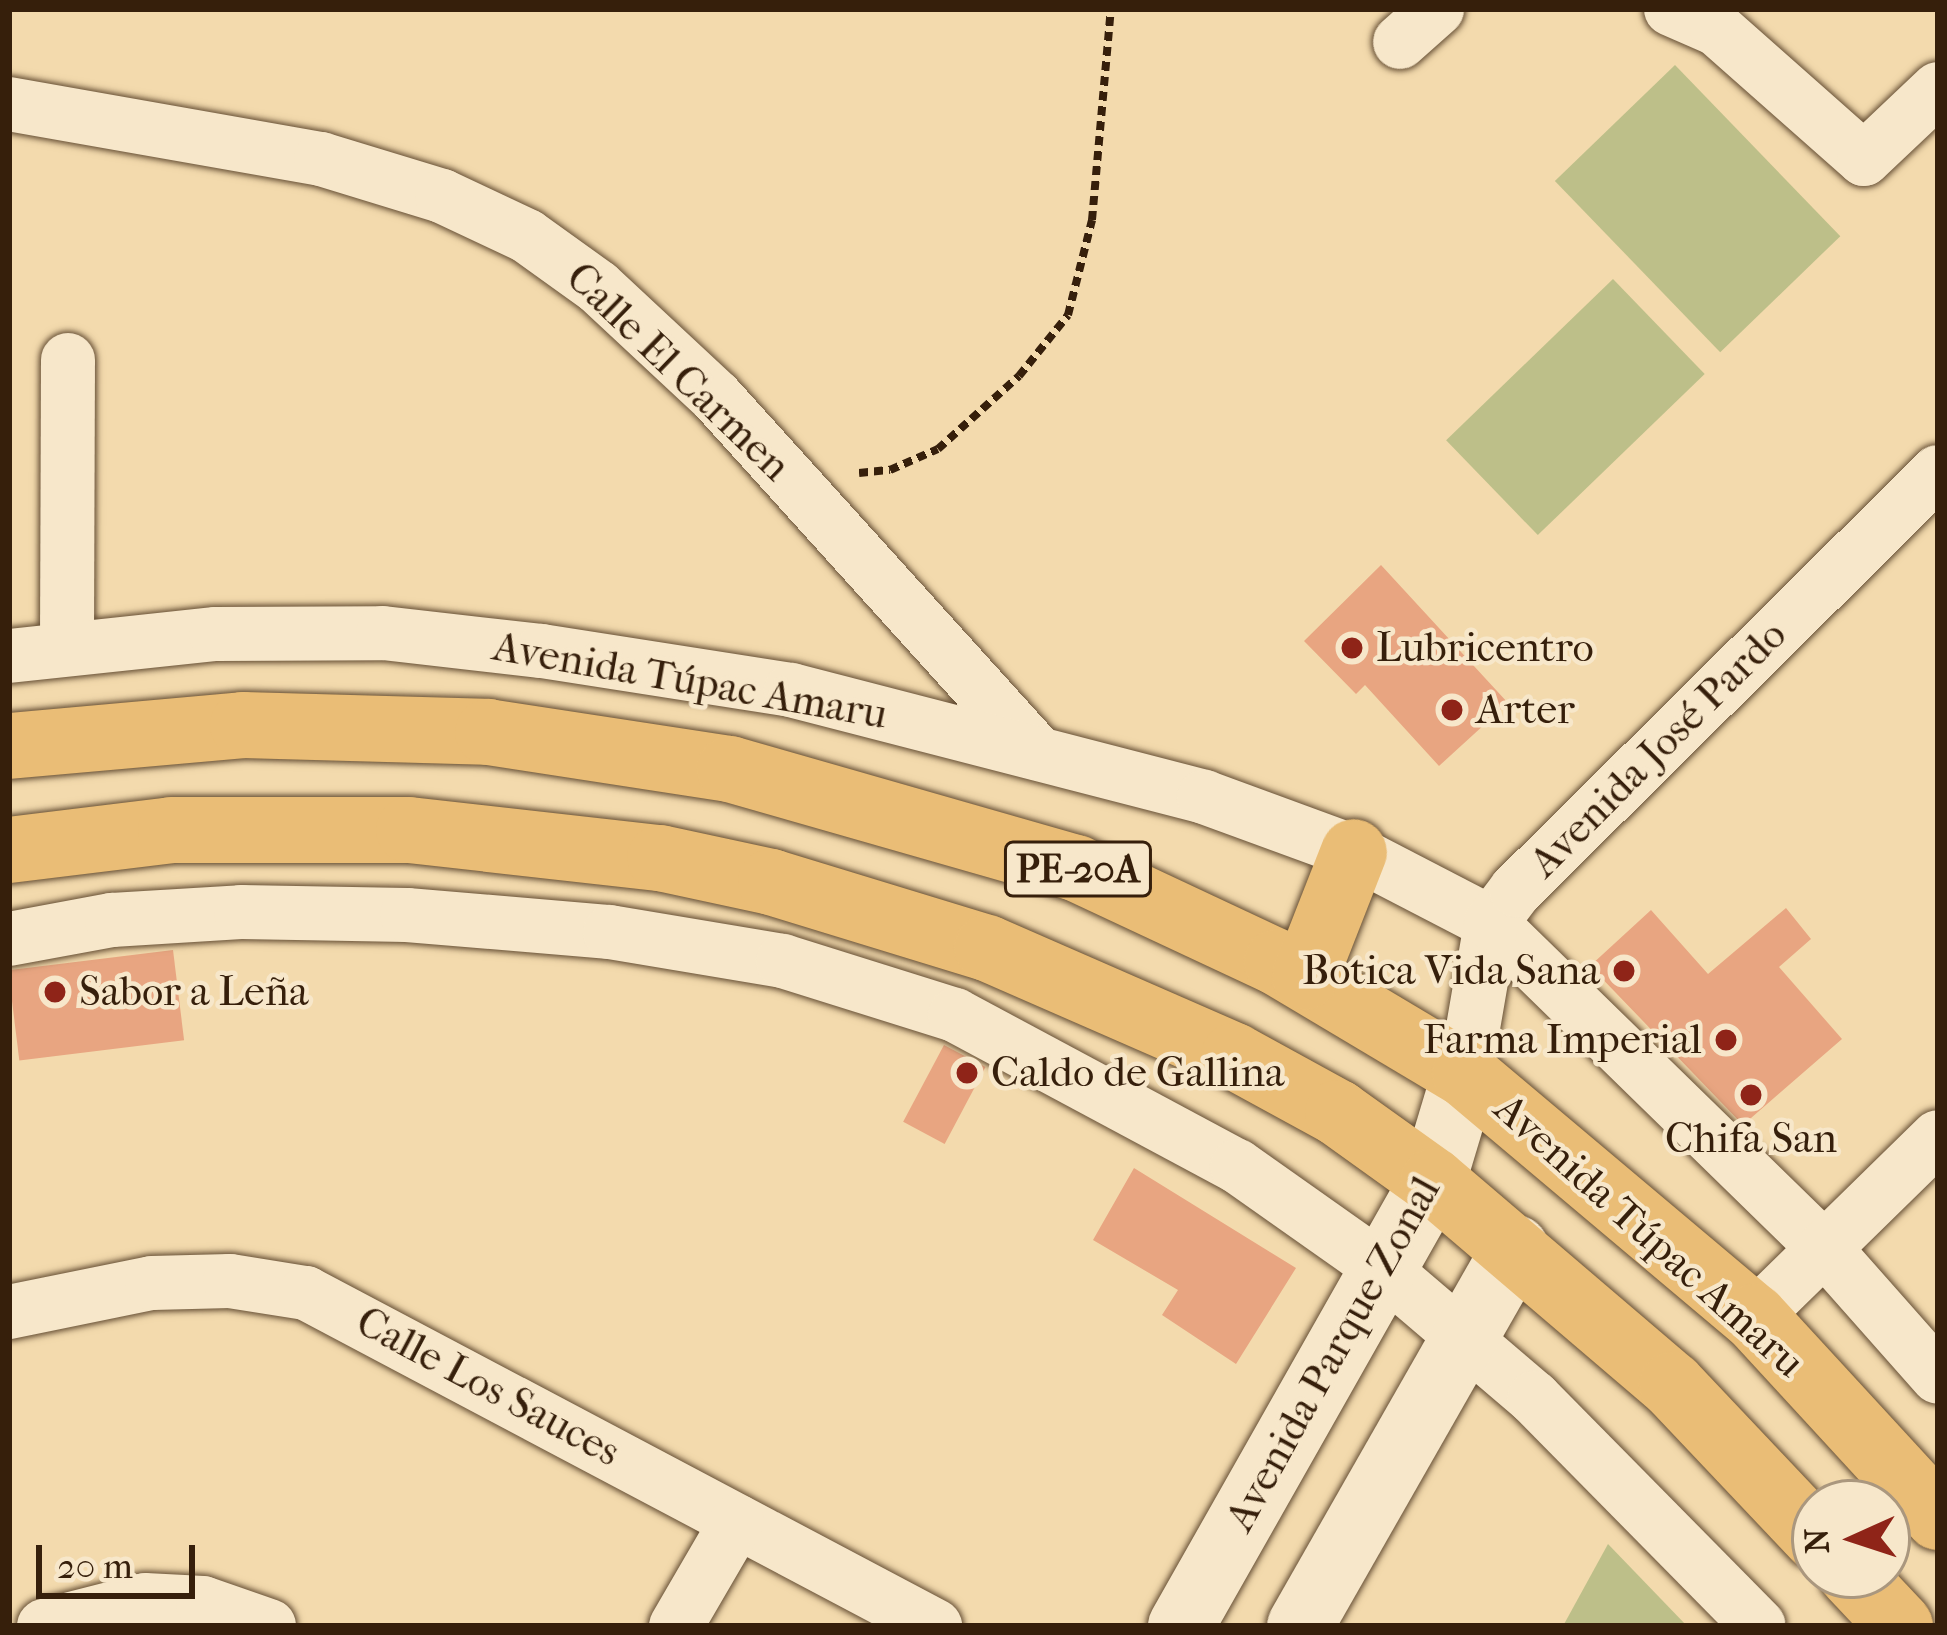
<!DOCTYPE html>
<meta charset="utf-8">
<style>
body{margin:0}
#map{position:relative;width:1947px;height:1635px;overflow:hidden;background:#f3daad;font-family:"IM FELL French Canon",serif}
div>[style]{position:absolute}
.green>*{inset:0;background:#bdbf89;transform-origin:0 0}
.building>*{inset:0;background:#e8a581;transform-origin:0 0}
.path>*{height:8px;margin-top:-4px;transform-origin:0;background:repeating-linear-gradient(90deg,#361f0b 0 9px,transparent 0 15px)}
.roads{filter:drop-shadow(0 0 3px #654e34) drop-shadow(0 0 3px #654e34)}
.minor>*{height:54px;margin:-27px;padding:0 27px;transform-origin:27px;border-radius:27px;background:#f7e7ca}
.secondary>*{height:66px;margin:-33px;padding:0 33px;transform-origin:33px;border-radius:33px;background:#f7e7ca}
.trunk>*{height:66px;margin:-33px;padding:0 33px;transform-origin:33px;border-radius:33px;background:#eabd76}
.dots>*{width:33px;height:33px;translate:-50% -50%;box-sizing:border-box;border:6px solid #f7e7ca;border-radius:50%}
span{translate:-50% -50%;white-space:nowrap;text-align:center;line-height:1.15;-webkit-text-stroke:9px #f7e7ca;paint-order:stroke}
.shield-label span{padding:3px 9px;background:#f7e7ca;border:3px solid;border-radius:9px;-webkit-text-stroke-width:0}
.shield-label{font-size:39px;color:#361f0b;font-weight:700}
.street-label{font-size:42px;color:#361f0b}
.poi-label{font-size:42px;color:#361f0b}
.left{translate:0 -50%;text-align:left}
.right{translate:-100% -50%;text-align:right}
.frame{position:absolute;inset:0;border:12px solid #361f0b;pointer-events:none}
.north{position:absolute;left:1791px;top:1479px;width:120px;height:120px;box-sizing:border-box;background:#f7e7ca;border:3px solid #aa977e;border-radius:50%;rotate:267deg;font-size:33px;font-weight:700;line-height:48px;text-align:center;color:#361f0b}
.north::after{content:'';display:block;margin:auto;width:42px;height:54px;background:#8f2418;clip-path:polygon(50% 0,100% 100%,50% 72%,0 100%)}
.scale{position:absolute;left:36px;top:1545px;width:159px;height:54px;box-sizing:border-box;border:6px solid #361f0b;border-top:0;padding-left:15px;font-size:36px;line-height:42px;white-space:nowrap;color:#361f0b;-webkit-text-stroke:9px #f7e7ca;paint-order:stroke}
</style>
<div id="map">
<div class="green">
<i style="left:1675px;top:65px;width:238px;height:167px;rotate:46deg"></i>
<i style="left:1613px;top:279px;width:132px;height:232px;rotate:46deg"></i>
<i style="clip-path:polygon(1608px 1544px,1687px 1626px,1563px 1626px)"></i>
</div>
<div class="building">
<i style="clip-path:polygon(1381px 565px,1508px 703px,1439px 766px,1365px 685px,1356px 694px,1304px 641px)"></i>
<i style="clip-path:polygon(1786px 908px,1811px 939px,1779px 967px,1842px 1039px,1743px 1125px,1590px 966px,1651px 910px,1708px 974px)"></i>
<i style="left:173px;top:950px;width:91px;height:166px;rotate:83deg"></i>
<i style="left:944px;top:1045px;width:47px;height:87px;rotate:28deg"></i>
<i style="clip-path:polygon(1134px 1168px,1296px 1268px,1236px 1364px,1162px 1315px,1178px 1290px,1093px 1240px)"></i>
</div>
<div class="path">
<i style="left:859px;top:473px;width:31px;rotate:-6deg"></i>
<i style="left:890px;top:470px;width:52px;rotate:-23.6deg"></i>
<i style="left:938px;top:449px;width:109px;rotate:-42deg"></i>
<i style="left:1019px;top:376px;width:78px;rotate:-51.2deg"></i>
<i style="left:1068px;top:315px;width:98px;rotate:-75.8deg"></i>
<i style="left:1092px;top:220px;width:212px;rotate:-84.9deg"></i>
</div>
<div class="roads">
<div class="minor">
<i style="left:1671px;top:9px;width:50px;rotate:23.5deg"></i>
<i style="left:1717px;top:29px;width:196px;rotate:41.5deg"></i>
<i style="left:1864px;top:159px;width:102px;rotate:-43.4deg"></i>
<i style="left:1400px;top:42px;width:50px;rotate:-41.7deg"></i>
<i style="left:9px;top:104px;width:317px;rotate:10deg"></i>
<i style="left:321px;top:159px;width:127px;rotate:17deg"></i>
<i style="left:442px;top:196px;width:94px;rotate:25.2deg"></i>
<i style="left:527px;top:236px;width:87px;rotate:35.7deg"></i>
<i style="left:598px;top:287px;width:161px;rotate:43deg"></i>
<i style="left:716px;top:397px;width:480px;rotate:47.9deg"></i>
<i style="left:67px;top:644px;width:284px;rotate:-89.8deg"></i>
<i style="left:9px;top:656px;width:208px;rotate:-6.1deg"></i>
<i style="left:216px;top:634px;width:167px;rotate:-0.3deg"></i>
<i style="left:383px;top:633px;width:160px;rotate:6.5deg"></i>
<i style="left:542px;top:651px;width:252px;rotate:8.9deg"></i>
<i style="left:791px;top:690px;width:427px;rotate:14.5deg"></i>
<i style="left:1204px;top:797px;width:160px;rotate:20.1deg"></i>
<i style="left:1354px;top:852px;width:154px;rotate:27.4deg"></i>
<i style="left:1491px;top:923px;width:465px;rotate:44.3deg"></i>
<i style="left:1824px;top:1248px;width:172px;rotate:48.5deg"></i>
<i style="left:9px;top:939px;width:105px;rotate:-10.5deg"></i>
<i style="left:112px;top:920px;width:129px;rotate:-3.5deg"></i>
<i style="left:241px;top:912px;width:166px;rotate:1deg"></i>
<i style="left:407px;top:915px;width:204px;rotate:4.8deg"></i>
<i style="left:610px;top:932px;width:175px;rotate:9.5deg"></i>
<i style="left:783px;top:961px;width:180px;rotate:17.4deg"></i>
<i style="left:955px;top:1015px;width:320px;rotate:28.2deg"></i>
<i style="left:1237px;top:1166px;width:179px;rotate:35.2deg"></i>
<i style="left:1383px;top:1269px;width:199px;rotate:40.5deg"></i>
<i style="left:1534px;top:1398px;width:320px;rotate:45.4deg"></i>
<i style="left:1465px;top:1074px;width:153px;rotate:-80.2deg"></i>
<i style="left:1491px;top:923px;width:41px;rotate:-52.9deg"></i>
<i style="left:1516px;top:890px;width:594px;rotate:-44.73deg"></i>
<i style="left:9px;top:1312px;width:146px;rotate:-11.5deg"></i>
<i style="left:152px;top:1283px;width:78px;rotate:-1.5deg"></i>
<i style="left:230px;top:1281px;width:77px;rotate:9deg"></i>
<i style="left:306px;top:1293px;width:712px;rotate:27.9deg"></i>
<i style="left:1754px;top:1317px;width:257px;rotate:-44.4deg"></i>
<i style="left:44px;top:1626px;width:104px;rotate:-14.4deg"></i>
<i style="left:145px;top:1600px;width:58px;rotate:3deg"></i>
<i style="left:203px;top:1603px;width:70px;rotate:19.2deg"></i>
<i style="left:676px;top:1626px;width:121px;rotate:-59.8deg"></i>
</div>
<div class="secondary">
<i style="left:1181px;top:1626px;width:511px;rotate:-60.48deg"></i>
<i style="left:1433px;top:1181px;width:112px;rotate:-73.3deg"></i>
<i style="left:1300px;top:1626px;width:435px;rotate:-60.3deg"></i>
</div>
<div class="trunk">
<i style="left:9px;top:746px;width:235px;rotate:-5.1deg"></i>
<i style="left:243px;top:725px;width:245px;rotate:1.6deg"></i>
<i style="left:488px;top:732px;width:245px;rotate:8.7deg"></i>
<i style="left:730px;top:769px;width:360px;rotate:16deg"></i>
<i style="left:1076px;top:868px;width:222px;rotate:25.1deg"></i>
<i style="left:1277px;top:962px;width:219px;rotate:30.8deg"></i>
<i style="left:1465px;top:1074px;width:378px;rotate:40.1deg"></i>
<i style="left:1754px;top:1317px;width:272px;rotate:47.4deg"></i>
<i style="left:9px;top:850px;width:163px;rotate:-7deg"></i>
<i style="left:171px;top:830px;width:238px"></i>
<i style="left:409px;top:830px;width:253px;rotate:6.4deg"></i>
<i style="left:660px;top:858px;width:114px;rotate:12.2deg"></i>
<i style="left:771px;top:882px;width:226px;rotate:17deg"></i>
<i style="left:987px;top:948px;width:270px;rotate:23.6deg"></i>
<i style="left:1234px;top:1056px;width:119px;rotate:28.7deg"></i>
<i style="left:1338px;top:1113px;width:117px;rotate:35.6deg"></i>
<i style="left:1433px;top:1181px;width:314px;rotate:40.5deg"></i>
<i style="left:1672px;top:1385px;width:208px;rotate:46.6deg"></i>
<i style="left:1305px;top:977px;width:134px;rotate:-68.6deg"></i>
<i style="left:1852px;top:1575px;width:70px;rotate:46.7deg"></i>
</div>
</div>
<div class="dots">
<i style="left:1352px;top:648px;background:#8f2418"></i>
<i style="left:1452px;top:710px;background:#8f2418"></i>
<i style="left:1624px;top:971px;background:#8f2418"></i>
<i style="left:55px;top:992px;background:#8f2418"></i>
<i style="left:1726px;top:1040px;background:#8f2418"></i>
<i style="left:967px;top:1073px;background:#8f2418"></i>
<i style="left:1751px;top:1095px;background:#8f2418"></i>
</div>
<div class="shield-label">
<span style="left:1078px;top:869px">PE-20A</span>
</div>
<div class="street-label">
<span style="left:678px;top:372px;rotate:44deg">Calle El Carmen</span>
<span style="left:690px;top:681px;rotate:10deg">Avenida Túpac Amaru</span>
<span style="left:1658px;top:749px;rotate:-45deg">Avenida José Pardo</span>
<span style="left:1649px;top:1236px;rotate:42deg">Avenida Túpac Amaru</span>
<span style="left:1333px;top:1354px;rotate:-61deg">Avenida Parque Zonal</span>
<span style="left:488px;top:1387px;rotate:28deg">Calle Los Sauces</span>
</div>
<div class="poi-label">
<span class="left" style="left:1376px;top:648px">Lubricentro</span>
<span class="left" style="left:1476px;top:710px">Arter</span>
<span class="right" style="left:1600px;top:971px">Botica Vida Sana</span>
<span class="left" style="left:79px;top:992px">Sabor a Leña</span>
<span class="right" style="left:1702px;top:1040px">Farma Imperial</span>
<span class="left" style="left:991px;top:1073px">Caldo de Gallina</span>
<span style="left:1751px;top:1139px">Chifa San</span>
</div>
<div class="frame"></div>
<div class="north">N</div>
<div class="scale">20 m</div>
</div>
